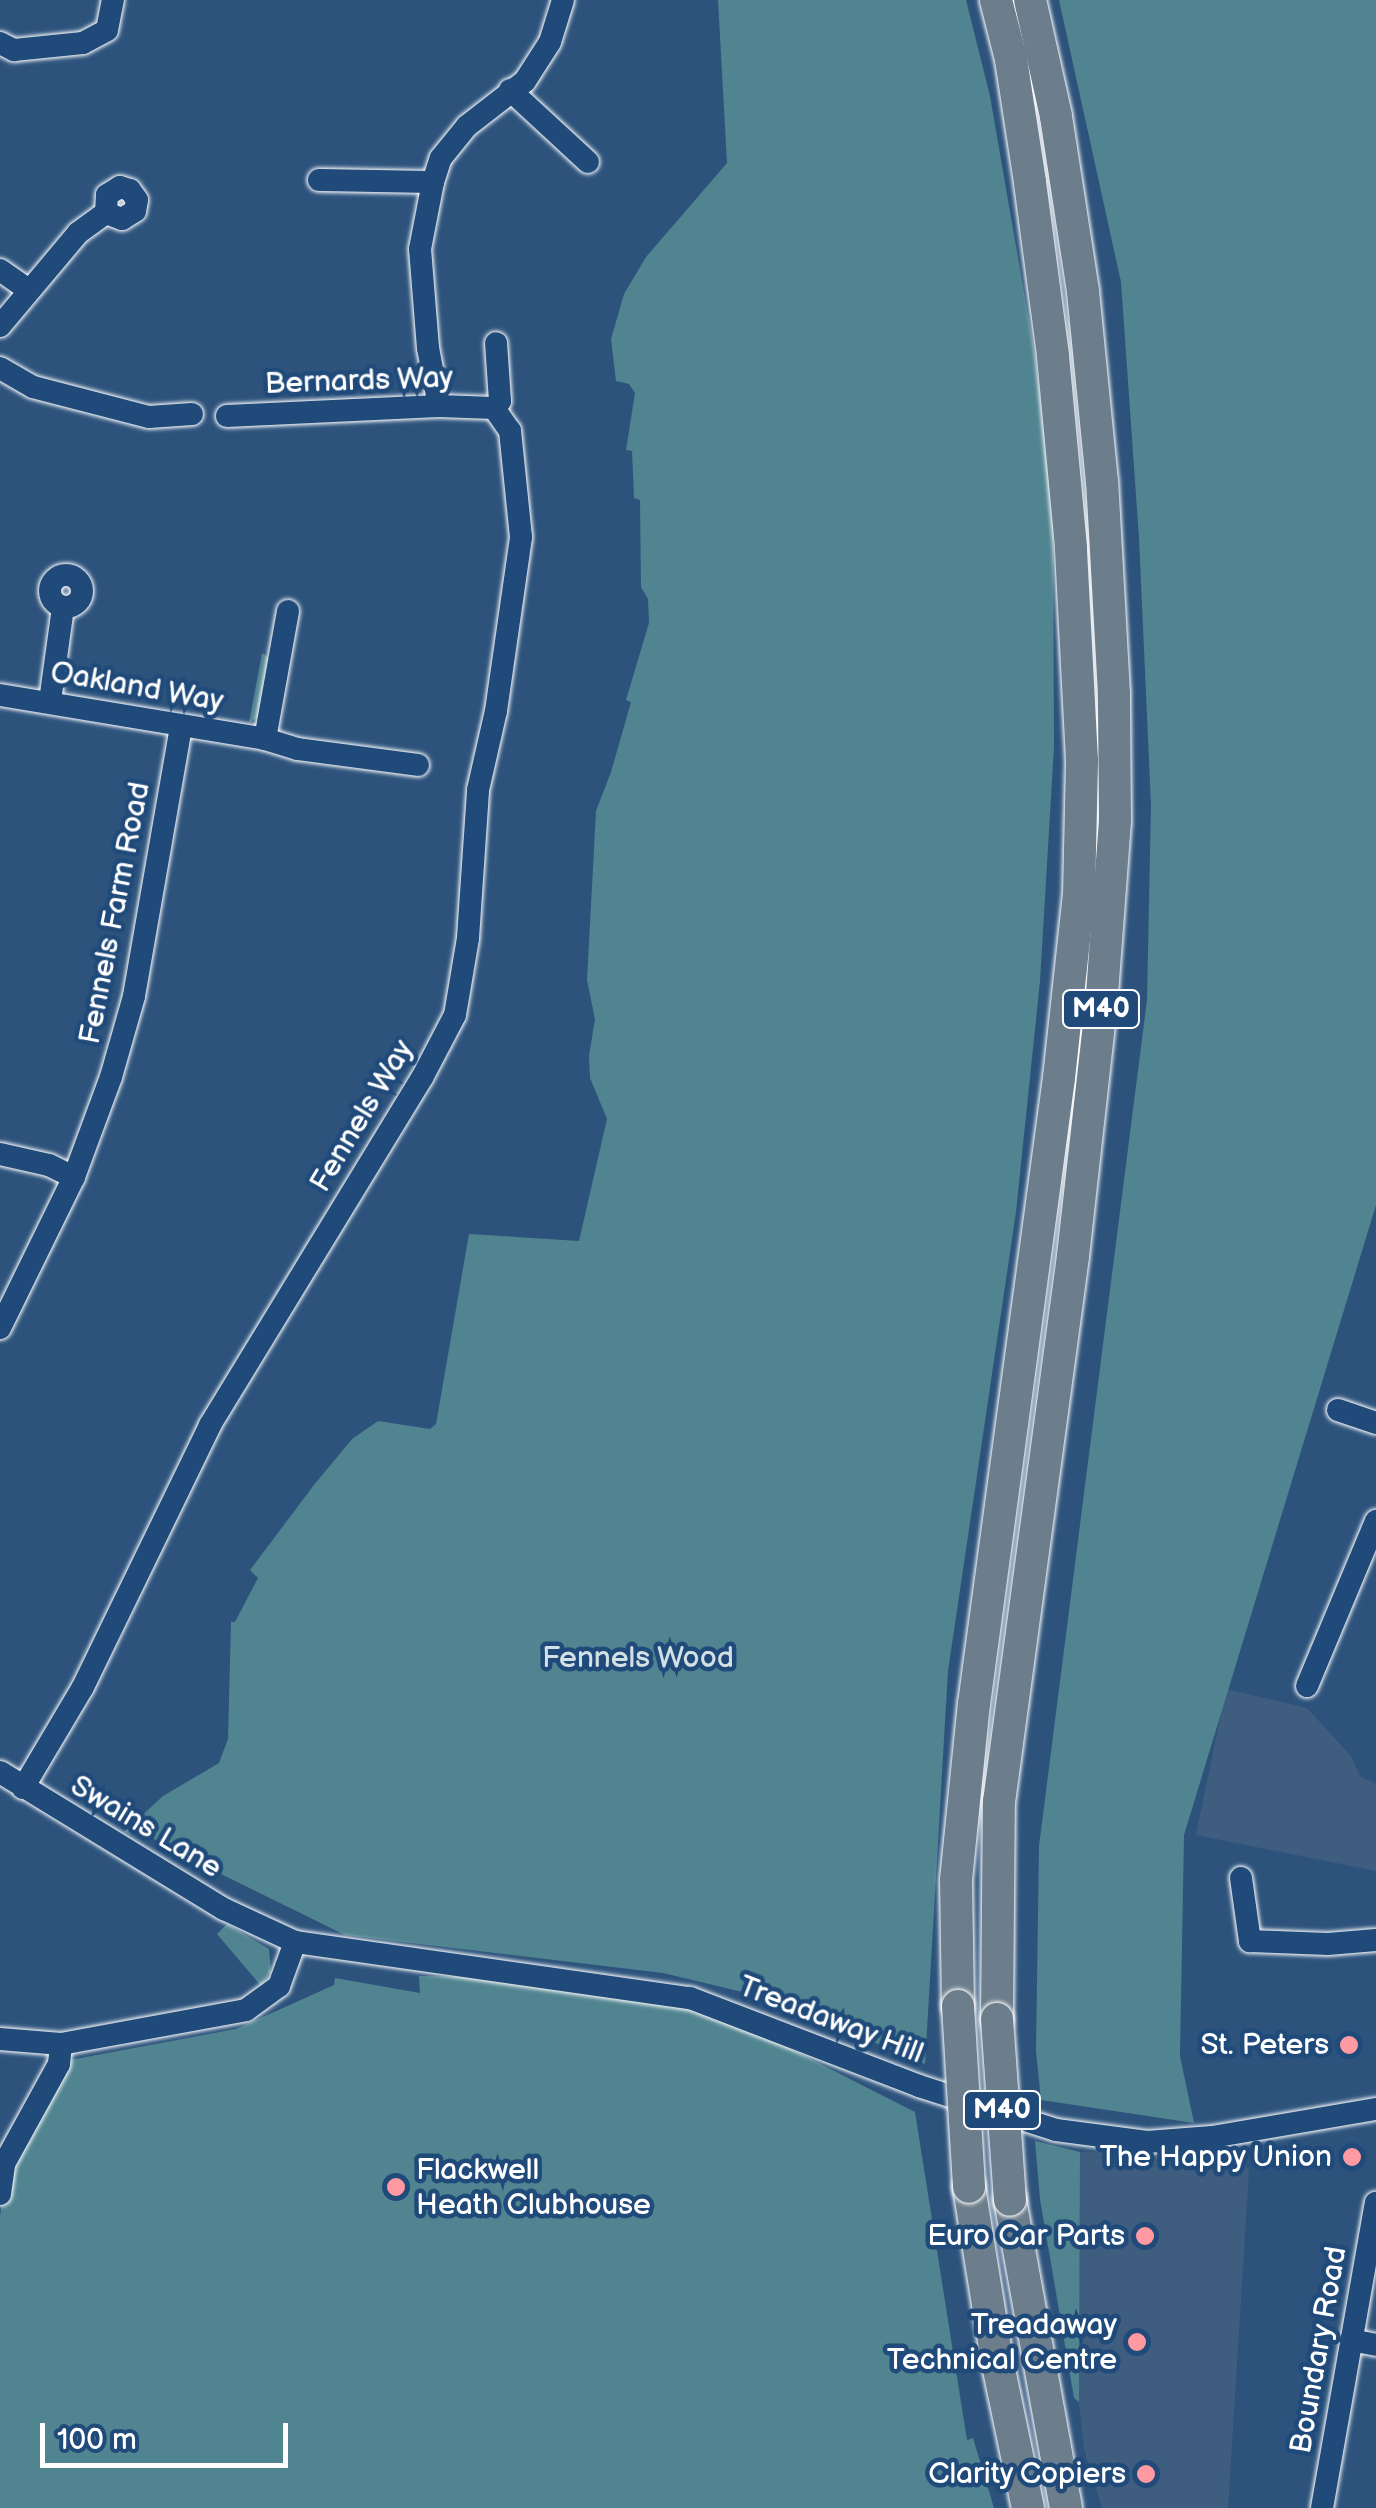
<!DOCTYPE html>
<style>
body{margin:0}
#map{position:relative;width:1376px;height:2508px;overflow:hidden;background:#2d537c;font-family:"Balsamiq Sans",sans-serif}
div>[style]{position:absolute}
.built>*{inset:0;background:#3e5d7f}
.green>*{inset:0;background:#508491}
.roads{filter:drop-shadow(0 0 2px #fff) drop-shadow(0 0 2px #fff)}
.minor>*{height:22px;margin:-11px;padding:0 11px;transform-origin:11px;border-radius:11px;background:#1f4a7a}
.minor>.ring{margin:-11px;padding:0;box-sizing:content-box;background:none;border:22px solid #1f4a7a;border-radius:50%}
.highway>*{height:32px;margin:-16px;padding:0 16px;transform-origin:16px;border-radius:16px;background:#6c7d8b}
.bridges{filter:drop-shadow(0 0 2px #fff) drop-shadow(0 0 2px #fff)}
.highway-bridge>*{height:32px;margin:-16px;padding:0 16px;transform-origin:16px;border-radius:16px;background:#6c7d8b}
.dots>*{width:28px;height:28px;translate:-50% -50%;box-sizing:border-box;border:5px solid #1f4a7a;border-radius:50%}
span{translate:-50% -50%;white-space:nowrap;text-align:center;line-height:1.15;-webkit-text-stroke:9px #1f4a7a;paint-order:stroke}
.shield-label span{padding:2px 8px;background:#1f4a7a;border:2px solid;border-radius:8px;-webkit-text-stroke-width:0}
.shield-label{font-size:28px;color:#fff;font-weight:700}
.street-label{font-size:30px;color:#fff}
.park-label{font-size:30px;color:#d3e0e4}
.poi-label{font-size:30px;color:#fff}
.right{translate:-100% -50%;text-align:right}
.left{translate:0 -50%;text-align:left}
.scale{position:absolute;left:40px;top:2423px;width:248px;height:45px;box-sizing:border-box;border:5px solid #fff;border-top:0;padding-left:12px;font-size:30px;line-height:35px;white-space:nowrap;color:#fff;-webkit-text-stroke:8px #1f4a7a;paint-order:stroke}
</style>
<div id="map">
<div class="built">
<i style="clip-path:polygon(1226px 1689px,1307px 1708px,1351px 1756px,1360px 1776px,1376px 1784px,1376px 1871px,1196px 1835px)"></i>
<i style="clip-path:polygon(1080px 2152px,1236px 2156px,1249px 2170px,1228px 2508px,1102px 2508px,1084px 2449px,1079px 2402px)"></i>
</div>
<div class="green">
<i style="clip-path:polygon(718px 0,966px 0,990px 96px,1035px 356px,1053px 505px,1054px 747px,1040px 981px,1016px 1212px,948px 1671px,925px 2064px,775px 2000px,663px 1973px,345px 1935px,162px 1845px,141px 1829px,131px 1834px,124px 1832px,163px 1796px,219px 1763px,228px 1739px,231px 1622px,235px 1622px,258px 1578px,250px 1570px,314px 1485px,352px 1439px,378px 1421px,430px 1429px,436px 1424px,469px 1234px,579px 1241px,607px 1119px,590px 1078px,589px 1056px,595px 1019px,587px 980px,596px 811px,611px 772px,631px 702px,626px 700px,649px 623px,648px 599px,641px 587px,640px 500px,634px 498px,632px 451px,626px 450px,635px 393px,629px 384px,616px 381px,611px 339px,624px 294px,646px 257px,727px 163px)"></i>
<i style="clip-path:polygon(1059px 0,1376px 0,1376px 1205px,1184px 1835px,1180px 2056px,1194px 2123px,1041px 2100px,1036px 2051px,1039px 1846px,1147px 1000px,1151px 805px,1139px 538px,1121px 282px)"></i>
<i style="clip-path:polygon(262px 653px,271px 659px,261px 715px,249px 723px)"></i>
<i style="clip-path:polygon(227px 1924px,269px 1949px,271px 1972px,261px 1986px,217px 1934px)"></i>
<i style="clip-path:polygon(419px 1976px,485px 1977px,674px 1997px,787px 2047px,915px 2112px,967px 2440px,973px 2438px,994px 2508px,0 2508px,0 2216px,4px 2188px,70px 2060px,236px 2029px,334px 1985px,335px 1978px,420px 1993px)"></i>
<i style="clip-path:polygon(1035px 2141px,1080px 2152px,1079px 2402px,1074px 2398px,1040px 2199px)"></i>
</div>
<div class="roads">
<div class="minor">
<i style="left:0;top:43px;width:16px;rotate:27deg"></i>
<i style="left:14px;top:50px;width:69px;rotate:-5.8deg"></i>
<i style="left:83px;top:43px;width:27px;rotate:-28deg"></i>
<i style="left:107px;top:30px;width:31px;rotate:-79deg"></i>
<i style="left:510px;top:90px;width:106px;rotate:42.7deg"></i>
<i style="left:319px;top:180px;width:114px;rotate:1deg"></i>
<i style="left:0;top:270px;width:35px;rotate:35deg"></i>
<i style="left:0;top:326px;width:121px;rotate:-50deg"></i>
<i style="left:78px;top:233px;width:34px;rotate:-36deg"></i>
<i style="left:106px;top:213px;width:18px;rotate:-87deg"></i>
<i style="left:107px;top:195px;width:15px;rotate:-32deg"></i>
<i style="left:120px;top:187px;width:10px;rotate:17deg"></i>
<i style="left:130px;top:190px;width:12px;rotate:55deg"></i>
<i style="left:137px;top:200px;width:11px;rotate:100deg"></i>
<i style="left:135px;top:211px;width:15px;rotate:148deg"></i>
<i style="left:122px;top:219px;width:17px;rotate:-159deg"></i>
<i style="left:0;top:368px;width:38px;rotate:30deg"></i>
<i style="left:33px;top:387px;width:120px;rotate:14.5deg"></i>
<i style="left:149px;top:417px;width:43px;rotate:-4deg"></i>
<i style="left:439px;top:406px;width:59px;rotate:-100.7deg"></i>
<i style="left:428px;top:348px;width:99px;rotate:-94.6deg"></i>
<i style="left:420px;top:249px;width:68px;rotate:-79deg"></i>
<i style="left:433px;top:182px;width:25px;rotate:-72deg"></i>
<i style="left:441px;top:158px;width:41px;rotate:-50.9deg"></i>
<i style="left:467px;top:126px;width:73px;rotate:-37.8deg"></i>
<i style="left:525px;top:81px;width:46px;rotate:-57.3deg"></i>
<i style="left:550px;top:42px;width:44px;rotate:-72.8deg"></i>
<i style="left:494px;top:408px;width:9px;rotate:-49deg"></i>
<i style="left:500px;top:401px;width:58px;rotate:-93.9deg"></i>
<i style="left:227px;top:416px;width:212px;rotate:-2.7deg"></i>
<i style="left:439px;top:406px;width:55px;rotate:2.1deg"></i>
<i class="ring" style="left:50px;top:575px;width:10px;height:10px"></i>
<i style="left:0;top:695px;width:269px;rotate:9.4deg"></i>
<i style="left:265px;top:739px;width:34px;rotate:17deg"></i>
<i style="left:298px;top:749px;width:121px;rotate:7.6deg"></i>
<i style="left:50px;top:701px;width:95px;rotate:-82.1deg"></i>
<i style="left:265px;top:739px;width:130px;rotate:-79.8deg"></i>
<i style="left:0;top:1154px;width:50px;rotate:12.7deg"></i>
<i style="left:49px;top:1165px;width:28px;rotate:26deg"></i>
<i style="left:0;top:1328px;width:168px;rotate:-63.9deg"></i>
<i style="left:74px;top:1177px;width:107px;rotate:-69.7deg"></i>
<i style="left:111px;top:1077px;width:84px;rotate:-74.1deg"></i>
<i style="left:134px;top:996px;width:274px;rotate:-80.1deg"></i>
<i style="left:1338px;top:1410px;width:40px;rotate:18.9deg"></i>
<i style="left:1307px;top:1686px;width:179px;rotate:-67.3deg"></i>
<i style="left:0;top:1772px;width:263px;rotate:31.5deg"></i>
<i style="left:224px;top:1909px;width:78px;rotate:24.9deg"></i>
<i style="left:295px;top:1942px;width:399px;rotate:8.1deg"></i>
<i style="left:690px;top:1998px;width:245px;rotate:21deg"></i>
<i style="left:919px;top:2086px;width:144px;rotate:17.8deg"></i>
<i style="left:1056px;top:2130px;width:92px;rotate:7.5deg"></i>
<i style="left:1147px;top:2142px;width:65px;rotate:-4.4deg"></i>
<i style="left:1212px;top:2137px;width:166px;rotate:-9.7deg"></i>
<i style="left:23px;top:1788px;width:117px;rotate:-59.3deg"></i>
<i style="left:83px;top:1687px;width:291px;rotate:-64.1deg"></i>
<i style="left:210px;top:1425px;width:407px;rotate:-58.6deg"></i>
<i style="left:422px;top:1078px;width:71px;rotate:-62.4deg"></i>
<i style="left:455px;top:1015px;width:78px;rotate:-80.4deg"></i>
<i style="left:468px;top:938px;width:148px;rotate:-86.1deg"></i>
<i style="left:478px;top:790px;width:81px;rotate:-77.2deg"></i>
<i style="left:496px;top:711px;width:176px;rotate:-81.8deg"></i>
<i style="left:521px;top:537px;width:107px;rotate:-95.9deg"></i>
<i style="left:510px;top:431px;width:28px;rotate:-125deg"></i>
<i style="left:1241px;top:1878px;width:64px;rotate:81.9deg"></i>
<i style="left:1250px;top:1941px;width:78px;rotate:2.2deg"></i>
<i style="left:1328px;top:1944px;width:48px;rotate:-4.8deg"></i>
<i style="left:0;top:2039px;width:61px;rotate:4.7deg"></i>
<i style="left:61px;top:2044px;width:188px;rotate:-10.4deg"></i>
<i style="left:246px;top:2010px;width:41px;rotate:-36deg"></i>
<i style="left:279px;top:1986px;width:47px;rotate:-70deg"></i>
<i style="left:0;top:2194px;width:30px;rotate:-82deg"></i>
<i style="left:4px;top:2164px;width:114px;rotate:-61.2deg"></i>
<i style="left:59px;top:2064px;width:20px;rotate:-84deg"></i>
<i style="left:1351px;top:2340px;width:25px;rotate:11deg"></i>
<i style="left:1322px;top:2508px;width:310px;rotate:-80deg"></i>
</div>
<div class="highway">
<i style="left:958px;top:2006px;width:126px;rotate:-90.9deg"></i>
<i style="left:956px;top:1880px;width:177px;rotate:-84.2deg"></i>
<i style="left:974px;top:1704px;width:632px;rotate:-82.27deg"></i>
<i style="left:1059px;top:1078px;width:184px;rotate:-83.8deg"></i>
<i style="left:1079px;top:895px;width:135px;rotate:-88.7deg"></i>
<i style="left:1082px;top:760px;width:213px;rotate:-93deg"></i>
<i style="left:1071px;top:547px;width:193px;rotate:-95.4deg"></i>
<i style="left:1053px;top:355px;width:175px;rotate:-97.6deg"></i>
<i style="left:1030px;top:182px;width:124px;rotate:-98.8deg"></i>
<i style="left:1011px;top:59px;width:61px;rotate:-104.3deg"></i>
<i style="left:997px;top:2019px;width:217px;rotate:-89.5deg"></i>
<i style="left:999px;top:1802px;width:551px;rotate:-82.28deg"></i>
<i style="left:1073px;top:1256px;width:251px;rotate:-83.6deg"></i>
<i style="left:1101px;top:1007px;width:187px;rotate:-85.7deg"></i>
<i style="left:1115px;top:821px;width:127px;rotate:-90.5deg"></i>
<i style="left:1114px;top:694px;width:212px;rotate:-93.2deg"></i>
<i style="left:1102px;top:482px;width:192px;rotate:-95.7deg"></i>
<i style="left:1083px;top:291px;width:177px;rotate:-98.8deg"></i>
<i style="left:1056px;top:116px;width:119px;rotate:-102.6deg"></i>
<i style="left:969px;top:2187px;width:175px;rotate:80.8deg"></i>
<i style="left:997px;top:2360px;width:151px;rotate:78.2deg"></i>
<i style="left:1010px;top:2200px;width:313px;rotate:79.7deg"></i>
</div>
</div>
<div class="bridges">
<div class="highway-bridge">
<i style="left:958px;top:2006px;width:181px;rotate:86.5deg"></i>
<i style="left:997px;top:2019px;width:181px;rotate:85.9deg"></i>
</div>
</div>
<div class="dots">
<i style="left:1349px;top:2045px;background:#ff9aa2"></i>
<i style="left:1352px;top:2157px;background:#ff9aa2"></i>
<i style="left:396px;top:2187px;background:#ff9aa2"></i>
<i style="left:1145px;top:2236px;background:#ff9aa2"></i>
<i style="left:1137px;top:2342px;background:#ff9aa2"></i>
<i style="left:1146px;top:2474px;background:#ff9aa2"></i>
</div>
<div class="shield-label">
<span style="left:1101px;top:1009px">M40</span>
<span style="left:1002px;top:2110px">M40</span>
</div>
<div class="street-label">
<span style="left:359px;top:381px;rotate:-2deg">Bernards Way</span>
<span style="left:137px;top:687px;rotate:10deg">Oakland Way</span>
<span style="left:115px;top:913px;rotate:-79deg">Fennels Farm Road</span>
<span style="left:362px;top:1116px;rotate:-59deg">Fennels Way</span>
<span style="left:146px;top:1827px;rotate:31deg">Swains Lane</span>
<span style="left:831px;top:2020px;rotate:21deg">Treadaway Hill</span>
<span style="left:1319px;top:2350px;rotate:-80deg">Boundary Road</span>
</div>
<div class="park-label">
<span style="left:638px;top:1658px">Fennels Wood</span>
</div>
<div class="poi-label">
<span class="right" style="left:1329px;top:2045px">St. Peters</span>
<span class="right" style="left:1332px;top:2157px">The Happy Union</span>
<span class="left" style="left:416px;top:2187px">Flackwell<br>Heath Clubhouse</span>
<span class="right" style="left:1125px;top:2236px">Euro Car Parts</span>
<span class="right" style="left:1117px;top:2342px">Treadaway<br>Technical Centre</span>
<span class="right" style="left:1126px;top:2474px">Clarity Copiers</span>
</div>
<div class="scale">100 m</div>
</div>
